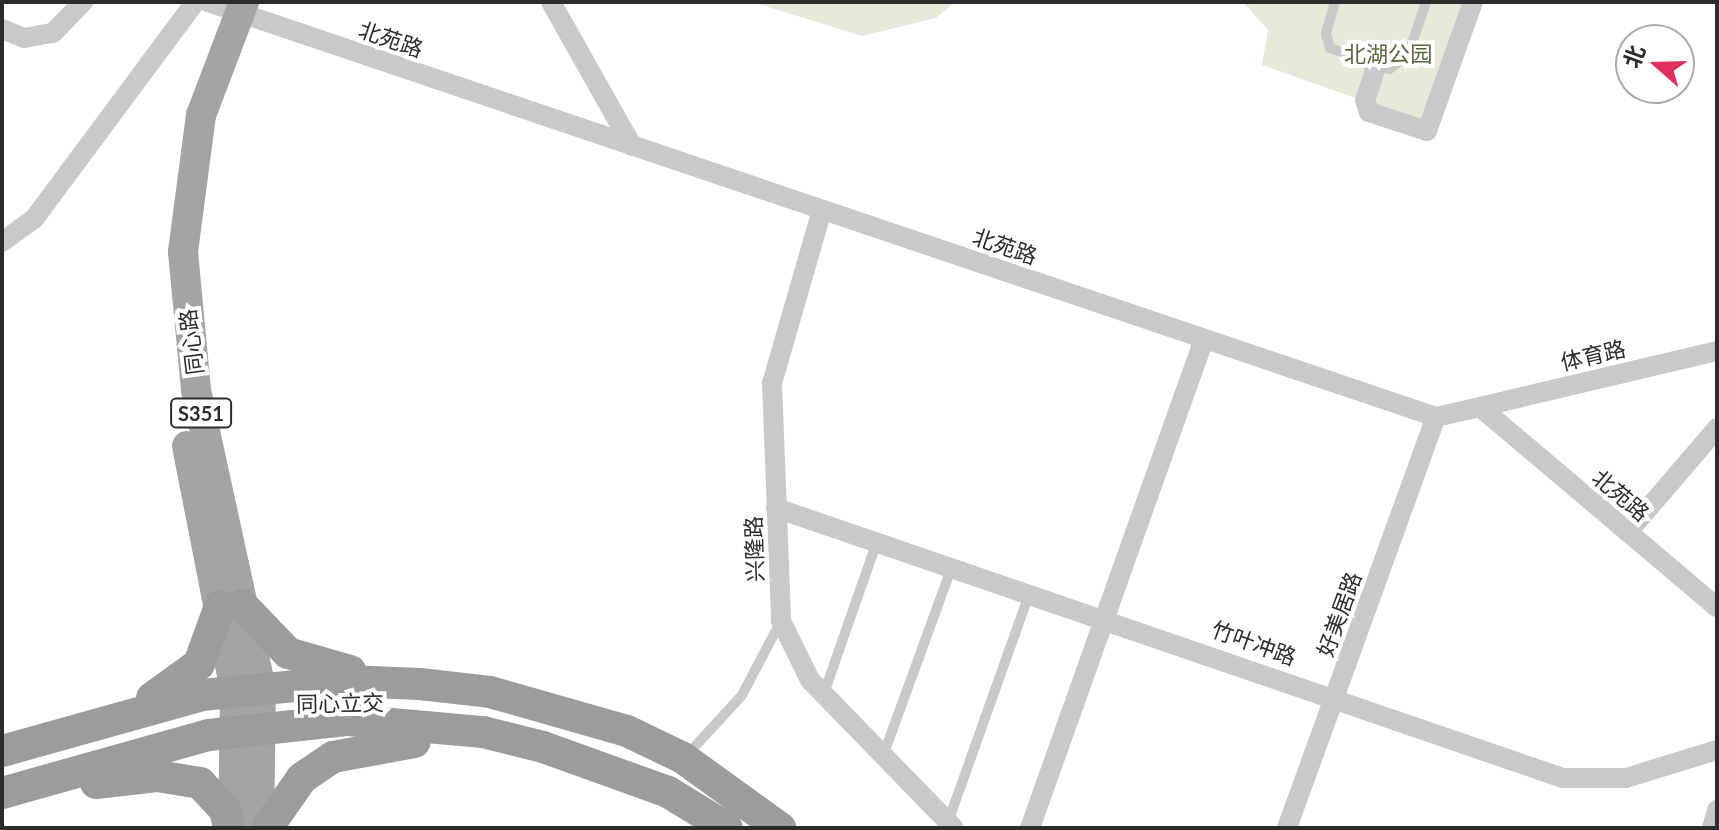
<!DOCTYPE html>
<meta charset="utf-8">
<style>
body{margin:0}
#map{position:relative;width:1719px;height:830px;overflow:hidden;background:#fff;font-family:Lato,"Noto Sans SC",sans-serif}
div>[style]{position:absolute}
.green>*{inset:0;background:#e5ead9}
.service>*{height:10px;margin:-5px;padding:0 5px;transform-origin:5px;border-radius:5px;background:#c9c9c9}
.minor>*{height:20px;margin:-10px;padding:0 10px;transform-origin:10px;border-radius:10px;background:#c9c9c9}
.primary>*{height:30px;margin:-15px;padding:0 15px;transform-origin:15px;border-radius:15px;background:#a4a4a4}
.trunk>*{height:32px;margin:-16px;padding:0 16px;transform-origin:16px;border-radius:16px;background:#9c9c9c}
span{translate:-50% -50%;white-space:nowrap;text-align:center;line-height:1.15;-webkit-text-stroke:8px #fff;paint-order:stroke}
.shield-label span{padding:2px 6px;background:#fff;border:2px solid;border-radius:6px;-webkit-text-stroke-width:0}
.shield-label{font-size:20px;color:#2c2c2c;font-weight:700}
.street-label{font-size:22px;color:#2c2c2c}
.park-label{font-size:22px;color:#57663b}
.frame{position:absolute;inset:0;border:4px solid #2c2c2c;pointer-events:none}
.north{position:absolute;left:1615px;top:24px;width:80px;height:80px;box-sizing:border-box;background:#fff;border:2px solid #ababab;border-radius:50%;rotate:290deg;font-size:22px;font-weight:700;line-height:32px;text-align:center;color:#2c2c2c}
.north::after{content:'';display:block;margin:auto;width:28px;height:36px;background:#e03060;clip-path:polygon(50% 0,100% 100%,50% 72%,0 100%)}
</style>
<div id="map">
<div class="green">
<i style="clip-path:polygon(752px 2px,955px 2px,936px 18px,862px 36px)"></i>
<i style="clip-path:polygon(1243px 2px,1463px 2px,1423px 122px,1262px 65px,1268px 30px)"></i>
</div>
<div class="service">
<i style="left:1335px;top:2px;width:33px;rotate:106deg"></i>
<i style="left:1326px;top:34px;width:15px;rotate:74deg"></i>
<i style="left:1330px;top:48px;width:63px;rotate:19.6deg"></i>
<i style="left:1389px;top:69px;width:24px;rotate:-36deg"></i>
<i style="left:1408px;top:55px;width:56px;rotate:-71.2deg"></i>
<i style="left:824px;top:693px;width:160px;rotate:-70.7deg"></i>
<i style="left:688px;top:754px;width:80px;rotate:-47.5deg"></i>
<i style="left:742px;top:695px;width:84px;rotate:-62.2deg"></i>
<i style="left:883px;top:756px;width:202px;rotate:-70deg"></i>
<i style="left:948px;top:822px;width:242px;rotate:-70.4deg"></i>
</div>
<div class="minor">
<i style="left:208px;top:2px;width:1296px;rotate:18.67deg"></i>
<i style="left:1436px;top:417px;width:45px;rotate:-12.8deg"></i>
<i style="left:1480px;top:407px;width:310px;rotate:40.2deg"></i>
<i style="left:551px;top:2px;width:165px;rotate:60.6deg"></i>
<i style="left:2px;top:29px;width:24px;rotate:22deg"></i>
<i style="left:24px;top:38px;width:29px;rotate:-10deg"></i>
<i style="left:53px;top:33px;width:43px;rotate:-45.9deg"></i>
<i style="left:1376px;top:67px;width:35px;rotate:108deg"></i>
<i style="left:1365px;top:100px;width:13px;rotate:72deg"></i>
<i style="left:1369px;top:112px;width:61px;rotate:18.1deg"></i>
<i style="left:1427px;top:131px;width:137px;rotate:-70.4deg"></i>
<i style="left:822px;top:210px;width:180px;rotate:106.1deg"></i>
<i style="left:772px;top:383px;width:238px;rotate:87.8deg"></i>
<i style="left:781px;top:621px;width:66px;rotate:63.8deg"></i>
<i style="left:810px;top:680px;width:206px;rotate:45.8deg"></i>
<i style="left:2px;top:242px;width:39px;rotate:-36deg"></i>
<i style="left:34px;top:219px;width:270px;rotate:-53.4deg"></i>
<i style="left:1480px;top:407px;width:244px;rotate:-13.3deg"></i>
<i style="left:776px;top:508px;width:832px;rotate:18.94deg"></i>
<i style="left:1563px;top:778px;width:63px"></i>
<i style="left:1626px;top:778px;width:95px;rotate:-17.1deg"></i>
<i style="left:1628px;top:532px;width:137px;rotate:-49.4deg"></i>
<i style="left:1030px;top:828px;width:519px;rotate:-70.41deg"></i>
<i style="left:1287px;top:828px;width:437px;rotate:-70.1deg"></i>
<i style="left:1712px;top:828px;width:19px;rotate:-74deg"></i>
</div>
<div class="primary">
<i style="left:244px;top:2px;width:121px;rotate:110.8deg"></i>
<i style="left:201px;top:115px;width:138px;rotate:97.5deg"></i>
<i style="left:183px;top:252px;width:139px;rotate:84.6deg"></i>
<i style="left:196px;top:390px;width:305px;rotate:77.7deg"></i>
<i style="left:261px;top:688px;width:140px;rotate:90.8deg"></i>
<i style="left:187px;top:446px;width:250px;rotate:78.9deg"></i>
<i style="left:235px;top:691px;width:137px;rotate:90.8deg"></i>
</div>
<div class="trunk">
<i style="left:242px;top:605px;width:66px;rotate:46.2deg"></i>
<i style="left:288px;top:653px;width:65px;rotate:16.2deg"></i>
<i style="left:152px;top:698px;width:58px;rotate:-35.9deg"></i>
<i style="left:199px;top:664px;width:62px;rotate:-70.1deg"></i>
<i style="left:2px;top:751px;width:208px;rotate:-15.6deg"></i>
<i style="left:202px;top:695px;width:146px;rotate:-5.5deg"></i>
<i style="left:347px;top:681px;width:73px;rotate:2.4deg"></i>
<i style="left:420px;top:684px;width:70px;rotate:6.5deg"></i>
<i style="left:490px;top:692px;width:142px;rotate:15.9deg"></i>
<i style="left:627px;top:731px;width:62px;rotate:25.7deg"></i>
<i style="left:683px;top:758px;width:120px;rotate:35.8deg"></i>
<i style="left:96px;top:783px;width:61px;rotate:-6.5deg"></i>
<i style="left:157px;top:776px;width:44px;rotate:9.2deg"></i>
<i style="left:200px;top:783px;width:37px;rotate:47deg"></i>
<i style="left:225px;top:810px;width:18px;rotate:77deg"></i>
<i style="left:2px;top:793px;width:215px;rotate:-15.7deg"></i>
<i style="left:209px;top:735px;width:140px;rotate:-6.2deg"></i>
<i style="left:348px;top:720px;width:136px;rotate:5.1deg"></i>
<i style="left:483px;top:732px;width:62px;rotate:14deg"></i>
<i style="left:543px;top:747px;width:133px;rotate:19.8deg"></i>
<i style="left:668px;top:792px;width:69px;rotate:31.4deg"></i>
<i style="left:267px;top:828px;width:61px;rotate:-55deg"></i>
<i style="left:302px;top:778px;width:37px;rotate:-34deg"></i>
<i style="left:333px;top:757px;width:83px;rotate:-10.4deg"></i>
</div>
<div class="shield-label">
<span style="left:201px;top:413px">S351</span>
</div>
<div class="street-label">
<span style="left:391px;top:39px;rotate:19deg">北苑路</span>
<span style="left:1005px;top:246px;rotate:19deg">北苑路</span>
<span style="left:191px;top:342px;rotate:-97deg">同心路</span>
<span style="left:1593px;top:355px;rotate:-13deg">体育路</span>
<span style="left:1621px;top:495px;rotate:40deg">北苑路</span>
<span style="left:754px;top:549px;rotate:-92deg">兴隆路</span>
<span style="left:1339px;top:614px;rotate:-70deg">好美居路</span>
<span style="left:1254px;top:643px;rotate:20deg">竹叶冲路</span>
<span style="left:340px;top:703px;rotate:-1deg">同心立交</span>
</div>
<div class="park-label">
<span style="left:1388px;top:54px">北湖公园</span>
</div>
<div class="frame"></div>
<div class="north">北</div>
</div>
